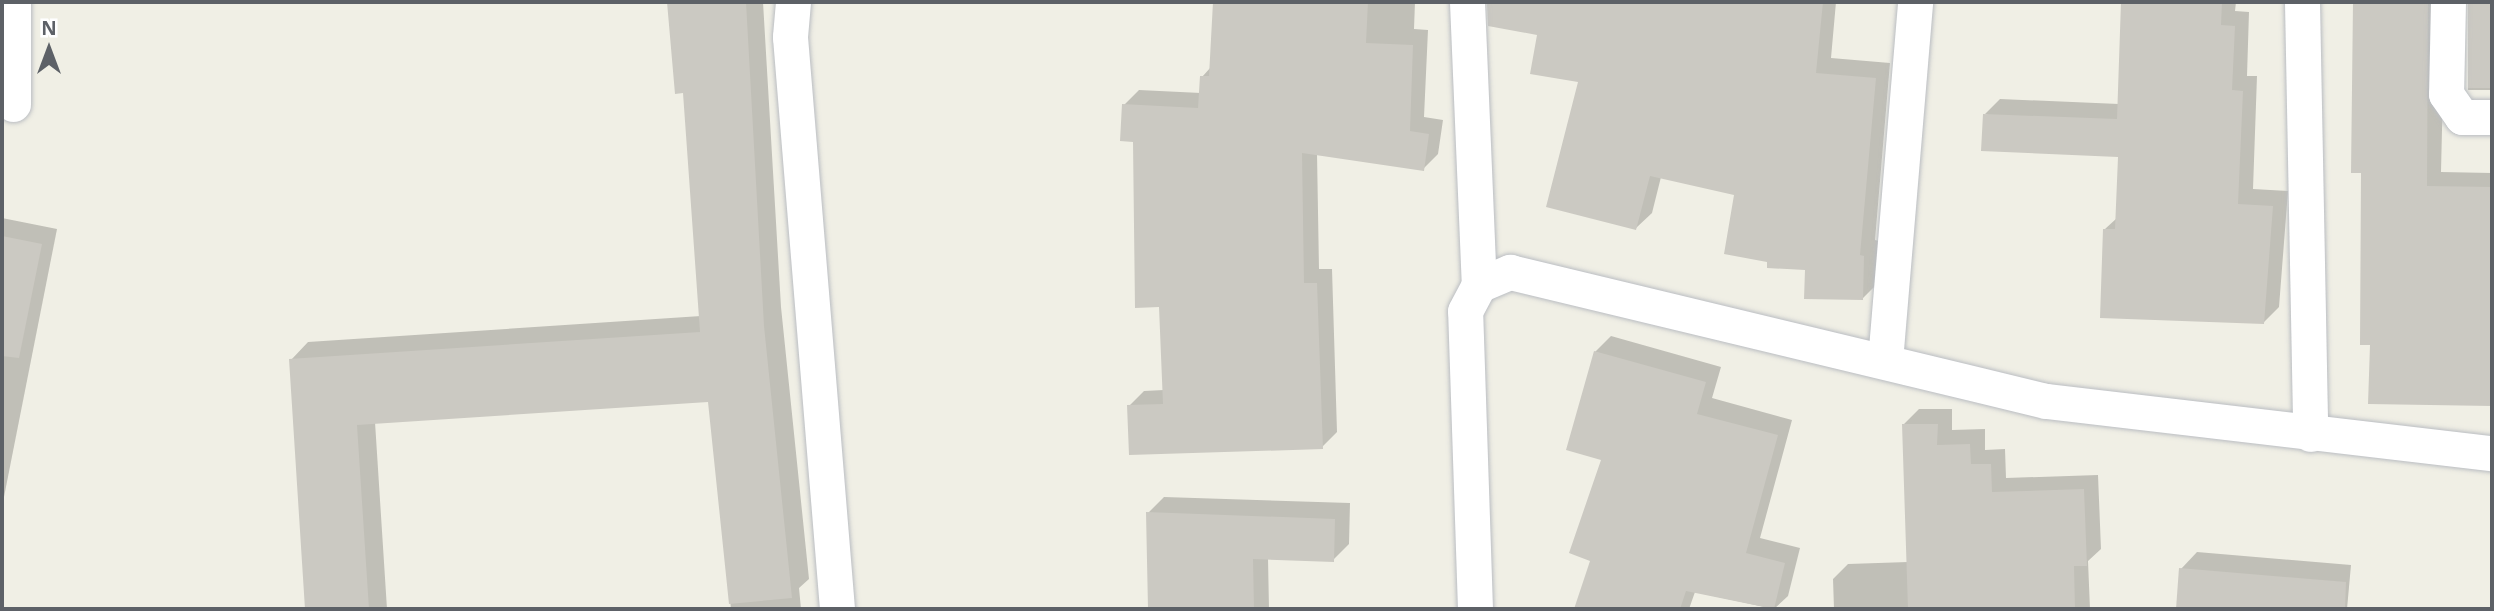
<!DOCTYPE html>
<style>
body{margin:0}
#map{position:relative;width:2494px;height:611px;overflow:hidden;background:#f0efe5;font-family:"Open Sans",sans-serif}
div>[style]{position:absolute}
.shadow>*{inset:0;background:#0003;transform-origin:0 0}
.building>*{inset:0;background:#cbc9c2;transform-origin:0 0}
.roads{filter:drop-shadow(0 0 2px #babdc2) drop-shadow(0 0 2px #babdc2)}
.street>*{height:35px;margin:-17.5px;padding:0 17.5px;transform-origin:17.5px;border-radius:17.5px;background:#fff}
span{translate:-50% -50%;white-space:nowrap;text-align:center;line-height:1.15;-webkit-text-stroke:5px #fff;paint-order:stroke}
.frame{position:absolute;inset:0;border:4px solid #5d6167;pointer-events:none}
.north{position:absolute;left:14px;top:14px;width:70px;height:70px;-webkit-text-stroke:5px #fff;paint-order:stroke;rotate:0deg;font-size:19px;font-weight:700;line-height:28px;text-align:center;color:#5d6167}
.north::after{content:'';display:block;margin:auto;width:24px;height:32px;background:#5d6167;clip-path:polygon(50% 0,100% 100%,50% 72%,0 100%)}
</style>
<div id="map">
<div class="shadow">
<i style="clip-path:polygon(668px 2px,763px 2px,781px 307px,809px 579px,799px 588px,801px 609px,731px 609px,710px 400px,375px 422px,387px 609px,307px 609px,291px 360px,308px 342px,701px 316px,685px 91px,676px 92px)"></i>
<i style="clip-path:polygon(1214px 2px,1415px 2px,1414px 29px,1428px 30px,1424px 117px,1443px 120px,1438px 154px,1423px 169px,1317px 153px,1319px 269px,1332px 269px,1337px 432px,1322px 447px,1129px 406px,1144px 391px,1164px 390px,1161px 306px,1135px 140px,1124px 105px,1139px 90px,1201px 93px,1202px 77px,1211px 67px)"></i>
<i style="clip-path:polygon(1530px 2px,1836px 2px,1831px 58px,1890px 63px,1875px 240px,1879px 241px,1878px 283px,1863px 298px,1807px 268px,1769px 260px,1736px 194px,1661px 177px,1652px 213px,1636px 228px,1580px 81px,1539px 33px,1525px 31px)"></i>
<i style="clip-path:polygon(2123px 2px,2236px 2px,2235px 11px,2249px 12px,2247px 76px,2257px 76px,2253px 189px,2288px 191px,2279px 307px,2264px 322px,2105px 229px,2117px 218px,2120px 155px,1985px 114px,2000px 99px,2119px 104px)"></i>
<i style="clip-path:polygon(2355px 2px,2445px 2px,2441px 172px,2492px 173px,2492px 405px,2370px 402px,2372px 344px)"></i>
<i style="left:2468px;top:2px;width:24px;height:88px"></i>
<i style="clip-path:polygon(2px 218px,57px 229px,2px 507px)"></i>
<i style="clip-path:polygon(1611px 336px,1721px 367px,1712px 398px,1792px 420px,1760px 538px,1800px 548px,1788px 596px,1774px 609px,1695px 592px,1689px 609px,1576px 609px,1592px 560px,1603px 459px,1595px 352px)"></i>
<i style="clip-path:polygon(1919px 409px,1952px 409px,1952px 430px,1985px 429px,1985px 450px,2005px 449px,2006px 478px,2098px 475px,2101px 549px,2088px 561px,2090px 609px,1834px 609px,1833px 579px,1848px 564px,1908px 562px,1904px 424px)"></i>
<i style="clip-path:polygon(1164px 497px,1350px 503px,1349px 544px,1333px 560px,1268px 558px,1269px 609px,1150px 609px,1148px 513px)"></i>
<i style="clip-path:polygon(2197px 552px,2351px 565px,2347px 609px,2178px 609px,2181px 569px)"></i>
</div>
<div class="building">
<i style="clip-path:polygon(667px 2px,746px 2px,764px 326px,792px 598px,729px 604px,708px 402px,357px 425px,369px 609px,305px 609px,289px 359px,700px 332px,683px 93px,675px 94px)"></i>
<i style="clip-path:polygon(1213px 2px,1368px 2px,1366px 43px,1413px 45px,1410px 131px,1429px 134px,1424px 171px,1302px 153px,1304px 283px,1317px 283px,1323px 449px,1129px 455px,1127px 405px,1163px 404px,1159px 307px,1135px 308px,1133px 142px,1120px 141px,1122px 104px,1198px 108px,1200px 76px,1209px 76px)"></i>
<i style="clip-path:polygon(1487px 2px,1823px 2px,1816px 73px,1876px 78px,1860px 255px,1864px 256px,1863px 300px,1804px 299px,1805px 270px,1767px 268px,1767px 262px,1724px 254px,1734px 195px,1650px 176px,1636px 230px,1546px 207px,1578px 82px,1530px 74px,1537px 35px,1488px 26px)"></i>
<i style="clip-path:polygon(2121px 2px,2222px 2px,2221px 25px,2235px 26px,2232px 90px,2243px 91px,2238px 204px,2273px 206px,2264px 324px,2100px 318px,2103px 229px,2115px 229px,2118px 157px,1981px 151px,1983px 114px,2117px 119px)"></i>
<i style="clip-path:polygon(2353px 2px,2428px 2px,2427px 186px,2492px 187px,2492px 406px,2368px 404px,2370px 345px,2360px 345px,2361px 173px,2351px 173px)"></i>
<i style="left:2468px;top:2px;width:24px;height:86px"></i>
<i style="clip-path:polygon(2px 236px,42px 244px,19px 358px,2px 356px)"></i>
<i style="clip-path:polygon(1594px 351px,1706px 382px,1697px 414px,1778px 435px,1746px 553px,1785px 563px,1774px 609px,1686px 591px,1680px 609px,1574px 609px,1590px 561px,1569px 553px,1601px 460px,1566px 450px)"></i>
<i style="clip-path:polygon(1902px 424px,1938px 424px,1937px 445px,1970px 444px,1971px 464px,1991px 464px,1992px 492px,2084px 489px,2087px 566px,2074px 566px,2075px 609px,1908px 609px)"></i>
<i style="clip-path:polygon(1146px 512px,1335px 519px,1334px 562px,1253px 559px,1254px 609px,1148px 609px)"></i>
<i style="clip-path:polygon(2179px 568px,2346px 582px,2345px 609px,2176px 609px)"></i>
</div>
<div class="roads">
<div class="street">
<i style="left:793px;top:2px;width:35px;rotate:95deg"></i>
<i style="left:790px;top:37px;width:574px;rotate:85.3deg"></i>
<i style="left:1467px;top:2px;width:283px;rotate:87.6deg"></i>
<i style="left:2302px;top:2px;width:432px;rotate:88.9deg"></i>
<i style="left:2448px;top:2px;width:92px;rotate:91.2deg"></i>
<i style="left:2446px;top:94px;width:28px;rotate:55deg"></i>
<i style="left:2462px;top:117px;width:30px"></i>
<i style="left:13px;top:104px;width:102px;rotate:-90deg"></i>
<i style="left:1885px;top:361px;width:360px;rotate:-85.2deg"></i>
<i style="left:1475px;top:609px;width:298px;rotate:-91.9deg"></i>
<i style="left:1465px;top:311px;width:30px;rotate:-62deg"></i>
<i style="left:1479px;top:285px;width:34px;rotate:-23deg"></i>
<i style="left:1510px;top:272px;width:551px;rotate:13.53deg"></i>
<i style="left:2046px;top:401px;width:449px;rotate:6.7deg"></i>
</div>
</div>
<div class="frame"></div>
<div class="north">N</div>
</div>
